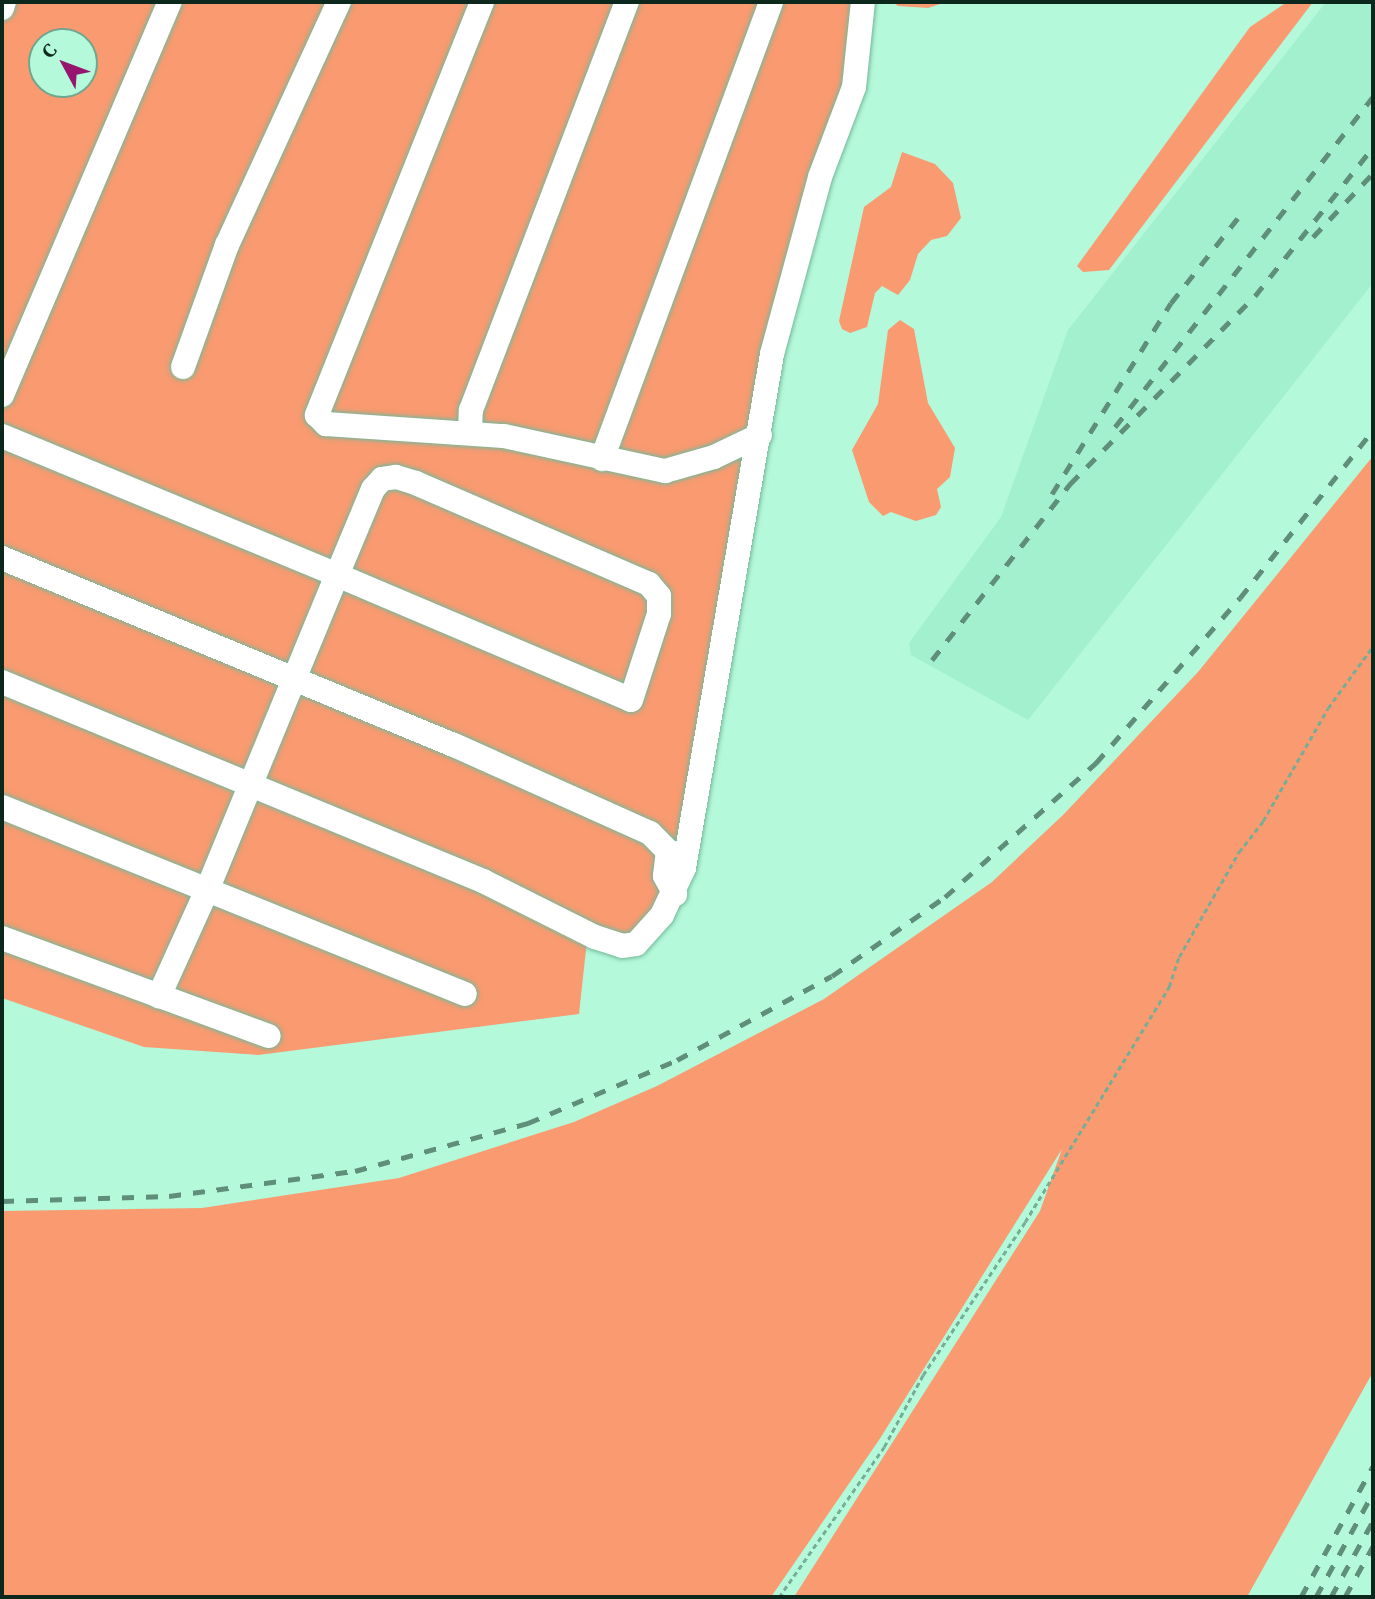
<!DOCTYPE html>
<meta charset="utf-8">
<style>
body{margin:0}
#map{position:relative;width:1375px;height:1599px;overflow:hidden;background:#b4f9da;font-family:"Source Serif 4",serif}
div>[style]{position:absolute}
.built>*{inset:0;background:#a2f0cd}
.green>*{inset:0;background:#f99a70}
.path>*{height:2.5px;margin-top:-1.25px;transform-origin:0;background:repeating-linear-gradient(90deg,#77ad95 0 5px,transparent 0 8.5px)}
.roads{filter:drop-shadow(0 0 2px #74b89a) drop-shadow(0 0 2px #74b89a)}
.minor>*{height:24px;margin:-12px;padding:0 12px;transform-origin:12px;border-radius:12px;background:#fff}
.rail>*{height:5px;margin-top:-2.5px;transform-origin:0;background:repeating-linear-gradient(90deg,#5f8f7a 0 12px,transparent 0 24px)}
span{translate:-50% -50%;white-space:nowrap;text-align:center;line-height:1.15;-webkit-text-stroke:6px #b4f9da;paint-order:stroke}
.frame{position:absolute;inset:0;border:4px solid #0c281d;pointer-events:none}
.north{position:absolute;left:28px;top:28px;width:70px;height:70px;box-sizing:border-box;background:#b4f9da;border:2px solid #71a58e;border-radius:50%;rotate:311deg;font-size:19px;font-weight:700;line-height:28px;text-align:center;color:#0c281d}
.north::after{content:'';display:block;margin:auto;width:24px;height:32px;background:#96166f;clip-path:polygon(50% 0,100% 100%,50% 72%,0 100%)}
</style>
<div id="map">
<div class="built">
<i style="clip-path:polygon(1326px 2px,1373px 2px,1373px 283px,1028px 720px,911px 655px,909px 643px,1001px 517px,1068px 330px)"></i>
</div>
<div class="green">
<i style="clip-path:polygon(evenodd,2px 2px,858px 2px,851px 91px,816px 177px,692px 798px,653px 926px,635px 941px,589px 922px,579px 1014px,258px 1055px,144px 1047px,2px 998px,2px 2px,42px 42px,84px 42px,84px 84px,42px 84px,42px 42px)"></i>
<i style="clip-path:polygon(893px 2px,946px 2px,928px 8px,898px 6px)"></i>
<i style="clip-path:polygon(1287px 2px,1313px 2px,1109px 270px,1083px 272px,1077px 266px,1250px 27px)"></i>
<i style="clip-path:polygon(902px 152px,935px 164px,953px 183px,961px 218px,947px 236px,931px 240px,918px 254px,910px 280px,898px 295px,882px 286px,875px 293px,867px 327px,850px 333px,842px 329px,839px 321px,864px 207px,891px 187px)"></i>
<i style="clip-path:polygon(900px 320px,914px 329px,928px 403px,955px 448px,950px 477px,937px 489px,941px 507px,936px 515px,916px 521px,891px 512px,883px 516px,869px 502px,852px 450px,878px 404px,888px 330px)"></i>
<i style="clip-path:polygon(1373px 456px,1373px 1372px,1247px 1597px,794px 1597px,1040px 1211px,1062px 1149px,879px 1440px,771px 1597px,2px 1597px,2px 1211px,202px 1208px,399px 1178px,574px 1122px,657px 1086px,824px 999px,992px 882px,1064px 814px,1198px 672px)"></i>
</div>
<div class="path">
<i style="left:779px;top:1597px;width:183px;rotate:-55deg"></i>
<i style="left:884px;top:1447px;width:82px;rotate:-61.6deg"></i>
<i style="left:923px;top:1375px;width:184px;rotate:-56.3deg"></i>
<i style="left:1025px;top:1222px;width:276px;rotate:-58.5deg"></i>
<i style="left:1169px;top:987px;width:32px;rotate:-72deg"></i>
<i style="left:1179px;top:957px;width:121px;rotate:-60.3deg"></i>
<i style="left:1239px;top:852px;width:39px;rotate:-52deg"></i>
<i style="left:1263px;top:821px;width:130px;rotate:-60.1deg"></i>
<i style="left:1328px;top:708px;width:77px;rotate:-54deg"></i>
</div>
<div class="roads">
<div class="minor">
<i style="left:482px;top:2px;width:445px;rotate:111.8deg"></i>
<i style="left:317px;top:415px;width:13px;rotate:45deg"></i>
<i style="left:326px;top:424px;width:178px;rotate:3.9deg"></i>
<i style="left:504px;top:436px;width:165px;rotate:12.3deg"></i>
<i style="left:665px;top:471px;width:51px;rotate:-15.9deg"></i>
<i style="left:714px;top:457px;width:51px;rotate:-25.6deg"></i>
<i style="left:2px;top:8px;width:6px;rotate:-72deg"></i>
<i style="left:183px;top:367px;width:130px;rotate:-70.2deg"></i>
<i style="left:227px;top:245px;width:268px;rotate:-65.3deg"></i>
<i style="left:2px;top:395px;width:427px;rotate:-66.9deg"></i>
<i style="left:470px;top:433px;width:23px;rotate:-88deg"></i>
<i style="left:471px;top:410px;width:437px;rotate:-69.1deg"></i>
<i style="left:2px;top:436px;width:363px;rotate:22.5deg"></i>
<i style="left:337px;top:575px;width:319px;rotate:23deg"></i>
<i style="left:631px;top:700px;width:90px;rotate:-72deg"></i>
<i style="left:659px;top:614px;width:18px;rotate:-90deg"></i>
<i style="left:659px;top:596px;width:16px;rotate:-130deg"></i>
<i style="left:649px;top:584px;width:254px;rotate:-156.6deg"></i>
<i style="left:416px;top:483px;width:21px;rotate:-163deg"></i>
<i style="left:396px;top:477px;width:14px;rotate:172deg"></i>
<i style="left:382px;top:479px;width:13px;rotate:132deg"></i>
<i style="left:373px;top:489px;width:93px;rotate:112.7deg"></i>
<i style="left:337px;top:575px;width:339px;rotate:112.4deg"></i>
<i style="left:208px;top:888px;width:119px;rotate:114.4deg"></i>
<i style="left:602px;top:459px;width:487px;rotate:-69.7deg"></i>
<i style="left:2px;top:558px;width:489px;rotate:22.5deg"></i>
<i style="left:454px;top:745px;width:215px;rotate:24.2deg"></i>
<i style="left:650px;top:833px;width:25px;rotate:45deg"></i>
<i style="left:668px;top:851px;width:25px;rotate:97deg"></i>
<i style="left:665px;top:876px;width:21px;rotate:61deg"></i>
<i style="left:2px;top:682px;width:521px;rotate:22.48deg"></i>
<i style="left:483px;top:881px;width:125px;rotate:26.6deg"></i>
<i style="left:595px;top:937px;width:28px;rotate:18deg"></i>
<i style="left:622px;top:946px;width:14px;rotate:-8deg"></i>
<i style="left:636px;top:944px;width:39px;rotate:-48deg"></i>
<i style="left:662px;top:915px;width:52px;rotate:-64.9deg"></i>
<i style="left:684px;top:868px;width:521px;rotate:-80.28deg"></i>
<i style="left:772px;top:354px;width:183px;rotate:-74.8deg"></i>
<i style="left:820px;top:177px;width:96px;rotate:-69.3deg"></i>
<i style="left:854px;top:87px;width:85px;rotate:-84deg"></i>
<i style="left:2px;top:807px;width:499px;rotate:22deg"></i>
<i style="left:2px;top:938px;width:284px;rotate:20.2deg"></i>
</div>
</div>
<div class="rail">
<i style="left:1313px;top:237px;width:88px;rotate:-46.8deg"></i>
<i style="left:1115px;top:427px;width:419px;rotate:-52deg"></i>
<i style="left:1052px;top:494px;width:225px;rotate:-58.1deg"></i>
<i style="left:1171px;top:303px;width:108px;rotate:-51.8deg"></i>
<i style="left:932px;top:660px;width:224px;rotate:-51.9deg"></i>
<i style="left:1070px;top:484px;width:264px;rotate:-45.5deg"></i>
<i style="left:1255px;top:296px;width:190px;rotate:-51.6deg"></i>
<i style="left:2px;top:1201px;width:167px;rotate:-1.7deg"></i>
<i style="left:169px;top:1196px;width:188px;rotate:-7.7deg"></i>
<i style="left:355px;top:1171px;width:180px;rotate:-15.5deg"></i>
<i style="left:528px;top:1123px;width:162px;rotate:-22.9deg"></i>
<i style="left:677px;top:1060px;width:176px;rotate:-28.5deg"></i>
<i style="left:832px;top:976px;width:138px;rotate:-35deg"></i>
<i style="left:945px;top:897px;width:202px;rotate:-41.6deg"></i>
<i style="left:1096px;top:763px;width:219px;rotate:-48.9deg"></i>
<i style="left:1240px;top:598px;width:214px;rotate:-51.6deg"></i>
<i style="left:1301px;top:1597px;width:149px;rotate:-61.2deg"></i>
<i style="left:1316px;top:1597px;width:119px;rotate:-61.3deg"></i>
<i style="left:1331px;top:1597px;width:87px;rotate:-61.1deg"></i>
<i style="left:1345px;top:1597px;width:58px;rotate:-61.2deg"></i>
</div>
<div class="frame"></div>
<div class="north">С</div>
</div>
